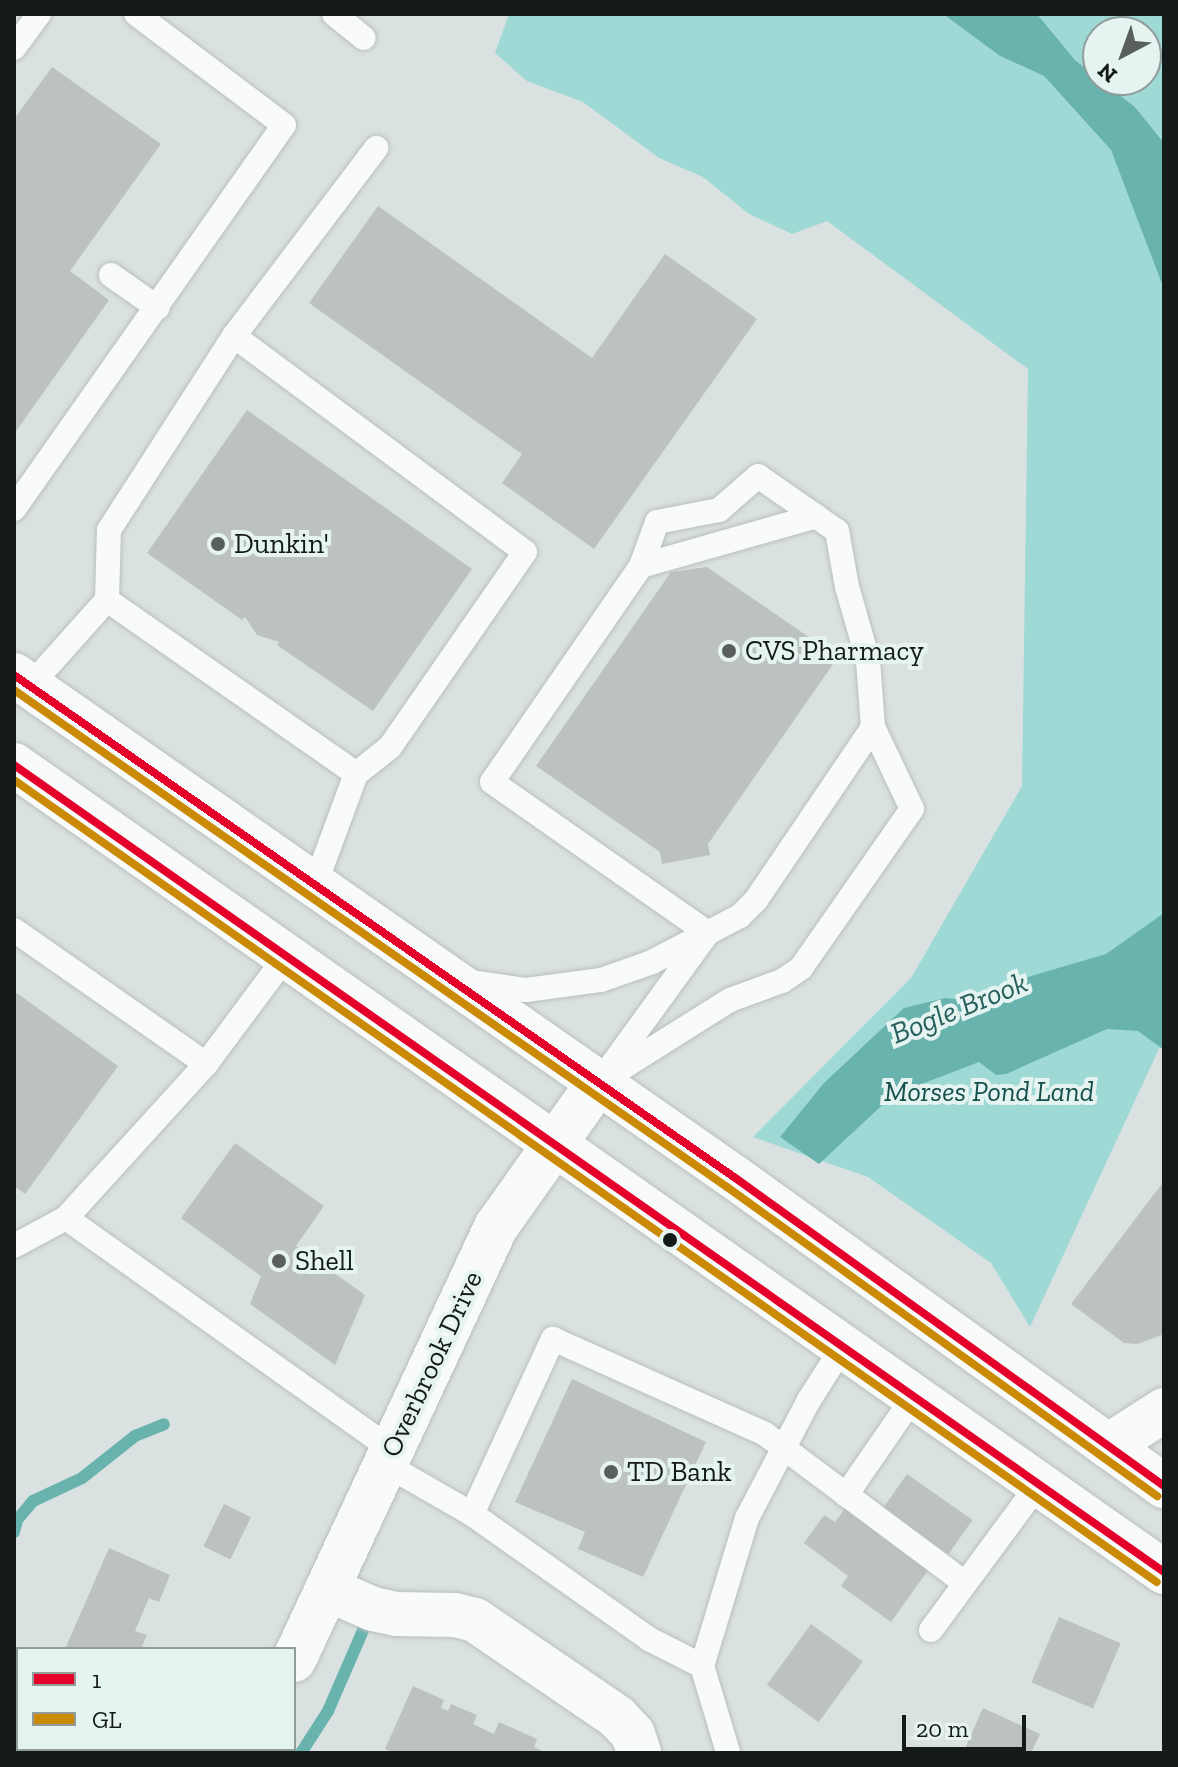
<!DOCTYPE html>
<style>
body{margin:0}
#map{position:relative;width:1178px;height:1767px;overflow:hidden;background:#dae2e1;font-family:"Zilla Slab",serif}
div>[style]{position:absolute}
.green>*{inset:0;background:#9ed9d5}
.water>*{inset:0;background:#69b3af}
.stream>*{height:12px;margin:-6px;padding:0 6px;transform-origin:6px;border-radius:6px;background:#69b3af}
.building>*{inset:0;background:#bbc2c1;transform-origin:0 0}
.roads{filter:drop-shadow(0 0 2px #b9bfbe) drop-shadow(0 0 2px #b9bfbe)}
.lane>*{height:24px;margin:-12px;padding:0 12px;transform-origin:12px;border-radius:12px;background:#f9fbfa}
.street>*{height:44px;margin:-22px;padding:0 22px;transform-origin:22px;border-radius:22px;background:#f9fbfa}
.secondary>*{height:44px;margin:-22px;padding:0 22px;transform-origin:22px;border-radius:22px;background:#f9fbfa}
.highway>*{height:44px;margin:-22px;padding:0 22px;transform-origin:22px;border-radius:22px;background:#f9fbfa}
.bus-1>*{height:8px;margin:-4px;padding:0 4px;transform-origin:4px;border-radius:4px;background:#e4002b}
.bus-2>*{height:8px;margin:-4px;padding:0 4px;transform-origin:4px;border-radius:4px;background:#ca8a05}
.dots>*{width:22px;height:22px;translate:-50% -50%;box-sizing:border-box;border:4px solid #e5f3f1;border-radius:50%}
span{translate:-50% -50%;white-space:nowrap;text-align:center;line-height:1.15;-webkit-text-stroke:8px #e5f3f1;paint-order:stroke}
.poi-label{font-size:28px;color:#141919}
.left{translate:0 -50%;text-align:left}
.park-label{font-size:28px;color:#154f4c;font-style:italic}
.street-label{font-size:28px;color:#141919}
.water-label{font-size:30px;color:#275f5c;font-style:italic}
.frame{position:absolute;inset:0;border:16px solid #141919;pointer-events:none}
.legend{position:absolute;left:16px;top:1647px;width:280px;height:104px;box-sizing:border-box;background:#e5f3f1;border:2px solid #919c9b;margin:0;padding:10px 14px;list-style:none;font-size:24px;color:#141919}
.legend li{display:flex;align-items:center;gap:16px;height:40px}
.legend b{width:40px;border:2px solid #919c9b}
.north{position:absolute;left:1082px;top:16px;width:80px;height:80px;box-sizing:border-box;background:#e5f3f1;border:2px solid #919c9b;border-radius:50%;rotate:221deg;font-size:22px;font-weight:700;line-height:32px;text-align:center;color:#141919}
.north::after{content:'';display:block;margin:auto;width:28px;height:36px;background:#595f5f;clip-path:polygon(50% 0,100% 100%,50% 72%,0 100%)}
.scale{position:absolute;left:902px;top:1715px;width:124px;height:36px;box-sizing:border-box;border:4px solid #141919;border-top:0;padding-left:10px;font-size:24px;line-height:28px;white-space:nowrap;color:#141919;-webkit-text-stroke:6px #e5f3f1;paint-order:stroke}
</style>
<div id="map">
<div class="green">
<i style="clip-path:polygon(509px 14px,943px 14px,1000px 56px,1044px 76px,1111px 150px,1141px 222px,1164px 289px,1164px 1038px,1030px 1327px,991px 1263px,868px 1177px,753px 1137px,911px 978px,1022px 786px,1028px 369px,827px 221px,792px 234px,749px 214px,703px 177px,659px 158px,583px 102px,527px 81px,495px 53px)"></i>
<i style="clip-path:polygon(1037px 14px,1164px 14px,1164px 143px,1135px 107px,1100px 80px,1146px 80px,1146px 32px,1098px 32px,1098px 78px,1075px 60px)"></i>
</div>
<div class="water">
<i style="clip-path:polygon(943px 14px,1037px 14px,1075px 60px,1135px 107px,1164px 143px,1164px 289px,1111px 150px,1044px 76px,1000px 56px)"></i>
<i style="clip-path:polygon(1164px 913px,1164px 1050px,1138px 1031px,1107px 1029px,1006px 1074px,996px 1075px,979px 1062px,893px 1095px,819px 1164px,780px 1137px,824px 1083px,904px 1008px,945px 998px,973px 1001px,1021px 979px,1106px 954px)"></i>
</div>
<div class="stream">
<i style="left:14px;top:1532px;width:12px;rotate:-76deg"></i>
<i style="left:17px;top:1520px;width:25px;rotate:-50deg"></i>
<i style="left:33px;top:1501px;width:54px;rotate:-25.1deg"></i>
<i style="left:82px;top:1478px;width:68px;rotate:-38.4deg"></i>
<i style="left:135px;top:1436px;width:31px;rotate:-22deg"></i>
<i style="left:301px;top:1753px;width:50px;rotate:-57.3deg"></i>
<i style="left:328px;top:1711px;width:93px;rotate:-66.5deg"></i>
</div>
<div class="building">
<i style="clip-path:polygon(52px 67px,161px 144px,70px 271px,109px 300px,14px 434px,14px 119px)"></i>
<i style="clip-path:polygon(378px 206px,592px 358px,665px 254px,757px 319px,594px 549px,502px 483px,522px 454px,309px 303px)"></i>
<i style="clip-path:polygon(247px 410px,472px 569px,373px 711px,277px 645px,279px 642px,257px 635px,245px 617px,242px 620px,147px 553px)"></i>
<i style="clip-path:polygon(707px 567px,838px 657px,708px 844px,710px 855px,662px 864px,660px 852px,536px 766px,671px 572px)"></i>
<i style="clip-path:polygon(14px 991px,118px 1066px,25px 1194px,14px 1186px)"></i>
<i style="clip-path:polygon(235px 1143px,324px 1206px,296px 1246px,365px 1295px,335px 1365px,250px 1304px,261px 1276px,181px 1218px)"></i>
<i style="clip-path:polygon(1164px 1181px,1164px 1338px,1162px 1335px,1137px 1344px,1124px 1343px,1071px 1304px)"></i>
<i style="clip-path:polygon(572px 1379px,706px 1442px,643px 1577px,578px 1549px,585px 1532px,515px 1502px)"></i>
<i style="left:907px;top:1474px;width:80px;height:42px;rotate:35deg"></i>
<i style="left:224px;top:1504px;width:30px;height:47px;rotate:26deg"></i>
<i style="clip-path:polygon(845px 1508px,929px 1569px,891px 1622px,841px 1586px,848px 1576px,804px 1543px,824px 1515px,835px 1522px)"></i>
<i style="clip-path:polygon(109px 1548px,170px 1575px,159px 1602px,149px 1598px,135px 1631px,147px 1635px,141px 1649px,71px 1649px,66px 1647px)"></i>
<i style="left:1059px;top:1617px;width:67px;height:71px;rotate:23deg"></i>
<i style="left:811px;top:1624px;width:64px;height:75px;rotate:36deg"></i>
<i style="clip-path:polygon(413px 1686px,444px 1700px,441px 1708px,448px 1711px,451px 1704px,477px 1715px,473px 1724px,494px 1734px,499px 1722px,537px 1739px,534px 1747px,547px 1753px,395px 1753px,385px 1749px)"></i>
<i style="clip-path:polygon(983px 1708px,1040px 1734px,1031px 1753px,963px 1753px)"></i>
</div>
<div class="roads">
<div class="lane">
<i style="left:334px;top:14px;width:38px;rotate:39deg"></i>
<i style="left:14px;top:48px;width:42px;rotate:-53.7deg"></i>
<i style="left:111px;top:275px;width:57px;rotate:35.1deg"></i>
<i style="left:234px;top:336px;width:362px;rotate:36.6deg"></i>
<i style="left:525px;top:552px;width:237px;rotate:124.7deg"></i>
<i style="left:390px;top:747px;width:43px;rotate:141.5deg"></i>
<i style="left:356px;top:774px;width:118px;rotate:110.3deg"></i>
<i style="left:14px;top:509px;width:469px;rotate:-54.9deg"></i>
<i style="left:284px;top:125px;width:185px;rotate:-143.1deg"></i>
<i style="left:641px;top:566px;width:182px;rotate:-15.9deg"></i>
<i style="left:107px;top:600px;width:304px;rotate:34.9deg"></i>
<i style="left:30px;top:686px;width:115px;rotate:-48.2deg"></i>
<i style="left:107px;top:600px;width:70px;rotate:-88.4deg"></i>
<i style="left:109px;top:530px;width:231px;rotate:-57.2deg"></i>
<i style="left:234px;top:336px;width:236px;rotate:-52.9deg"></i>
<i style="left:14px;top:930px;width:234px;rotate:34.9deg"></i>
<i style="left:470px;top:982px;width:57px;rotate:8.1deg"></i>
<i style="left:526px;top:990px;width:76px;rotate:-7.6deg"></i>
<i style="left:601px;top:980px;width:54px;rotate:-19.4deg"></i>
<i style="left:652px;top:962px;width:99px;rotate:-27.6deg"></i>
<i style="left:740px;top:916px;width:23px;rotate:-45deg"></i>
<i style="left:756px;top:900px;width:209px;rotate:-55.9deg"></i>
<i style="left:606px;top:1073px;width:167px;rotate:-54deg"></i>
<i style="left:598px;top:1083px;width:156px;rotate:-32.2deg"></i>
<i style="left:730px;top:1000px;width:55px;rotate:-20.1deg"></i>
<i style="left:782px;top:981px;width:23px;rotate:-34deg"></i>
<i style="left:801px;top:968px;width:194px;rotate:-55.1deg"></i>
<i style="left:912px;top:809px;width:91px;rotate:-115.4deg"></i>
<i style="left:873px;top:727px;width:67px;rotate:-94.3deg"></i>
<i style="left:868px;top:660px;width:76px;rotate:-106deg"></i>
<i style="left:847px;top:587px;width:57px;rotate:-100.1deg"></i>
<i style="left:837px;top:531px;width:96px;rotate:-145.2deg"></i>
<i style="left:758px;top:476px;width:52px;rotate:138.9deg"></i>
<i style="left:719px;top:510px;width:63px;rotate:169deg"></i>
<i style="left:657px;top:522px;width:47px;rotate:110deg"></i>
<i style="left:641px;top:566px;width:262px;rotate:124.6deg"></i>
<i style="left:492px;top:782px;width:264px;rotate:35deg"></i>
<i style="left:66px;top:1218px;width:400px;rotate:35.4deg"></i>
<i style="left:14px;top:1246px;width:59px;rotate:-28.3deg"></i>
<i style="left:66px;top:1218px;width:208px;rotate:-47.7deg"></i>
<i style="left:206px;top:1064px;width:132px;rotate:-53.3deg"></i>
<i style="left:385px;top:1464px;width:100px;rotate:29.9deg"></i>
<i style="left:472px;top:1514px;width:217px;rotate:35.2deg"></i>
<i style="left:649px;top:1639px;width:59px;rotate:27deg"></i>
<i style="left:846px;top:1495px;width:118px;rotate:-55.4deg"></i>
<i style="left:472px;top:1514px;width:193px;rotate:-65.2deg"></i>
<i style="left:553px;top:1339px;width:232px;rotate:24.1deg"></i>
<i style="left:765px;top:1434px;width:249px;rotate:36.7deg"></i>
<i style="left:931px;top:1630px;width:180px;rotate:-53.6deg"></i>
<i style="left:728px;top:1752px;width:90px;rotate:-106.8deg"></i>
<i style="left:702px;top:1666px;width:155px;rotate:-73.1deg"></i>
<i style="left:747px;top:1518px;width:133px;rotate:-62.3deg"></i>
<i style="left:809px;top:1400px;width:62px;rotate:-57.6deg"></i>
</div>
<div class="street">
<i style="left:1108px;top:1446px;width:67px;rotate:-32.7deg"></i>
<i style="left:327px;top:1589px;width:50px;rotate:23.5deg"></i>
<i style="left:373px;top:1609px;width:24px;rotate:12deg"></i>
<i style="left:396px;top:1614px;width:59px;rotate:1deg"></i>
<i style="left:455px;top:1615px;width:21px;rotate:14deg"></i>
<i style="left:475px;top:1620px;width:172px;rotate:34.3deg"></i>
<i style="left:617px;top:1717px;width:23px;rotate:47deg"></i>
<i style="left:633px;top:1734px;width:20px;rotate:72deg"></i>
</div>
<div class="secondary">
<i style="left:294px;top:1660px;width:478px;rotate:-65deg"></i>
<i style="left:496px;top:1227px;width:176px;rotate:-54.7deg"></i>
<i style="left:251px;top:1753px;width:4px;rotate:-63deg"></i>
</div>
<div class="highway">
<i style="left:14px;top:675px;width:878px;rotate:34.89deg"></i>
<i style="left:734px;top:1177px;width:530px;rotate:35.7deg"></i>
<i style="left:14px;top:765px;width:1405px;rotate:35.06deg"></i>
</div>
</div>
<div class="bus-1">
<i style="left:14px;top:675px;width:878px;rotate:34.89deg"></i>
<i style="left:734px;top:1177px;width:530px;rotate:35.7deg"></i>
<i style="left:14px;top:765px;width:1405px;rotate:35.06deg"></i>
</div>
<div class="bus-2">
<i style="left:14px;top:690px;width:869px;rotate:34.88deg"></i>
<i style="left:727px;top:1187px;width:530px;rotate:35.7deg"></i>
<i style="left:14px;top:780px;width:1396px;rotate:35.06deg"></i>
</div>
<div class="dots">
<i style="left:218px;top:544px;background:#595f5f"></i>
<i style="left:729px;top:651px;background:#595f5f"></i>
<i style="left:670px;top:1240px;background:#141919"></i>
<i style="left:279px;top:1261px;background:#595f5f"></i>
<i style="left:611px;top:1472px;background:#595f5f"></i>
</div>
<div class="poi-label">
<span class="left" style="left:234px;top:544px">Dunkin'</span>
<span class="left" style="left:745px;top:651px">CVS Pharmacy</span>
<span class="left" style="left:295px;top:1261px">Shell</span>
<span class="left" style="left:627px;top:1472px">TD Bank</span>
</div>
<div class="park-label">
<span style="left:989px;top:1092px">Morses Pond Land</span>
</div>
<div class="street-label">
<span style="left:432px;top:1364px;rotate:-65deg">Overbrook Drive</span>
</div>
<div class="water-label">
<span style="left:959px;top:1008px;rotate:-22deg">Bogle Brook</span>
</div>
<div class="frame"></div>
<ul class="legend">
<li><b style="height:10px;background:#e4002b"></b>1</li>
<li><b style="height:10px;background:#ca8a05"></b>GL</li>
</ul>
<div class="north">N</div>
<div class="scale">20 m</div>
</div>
